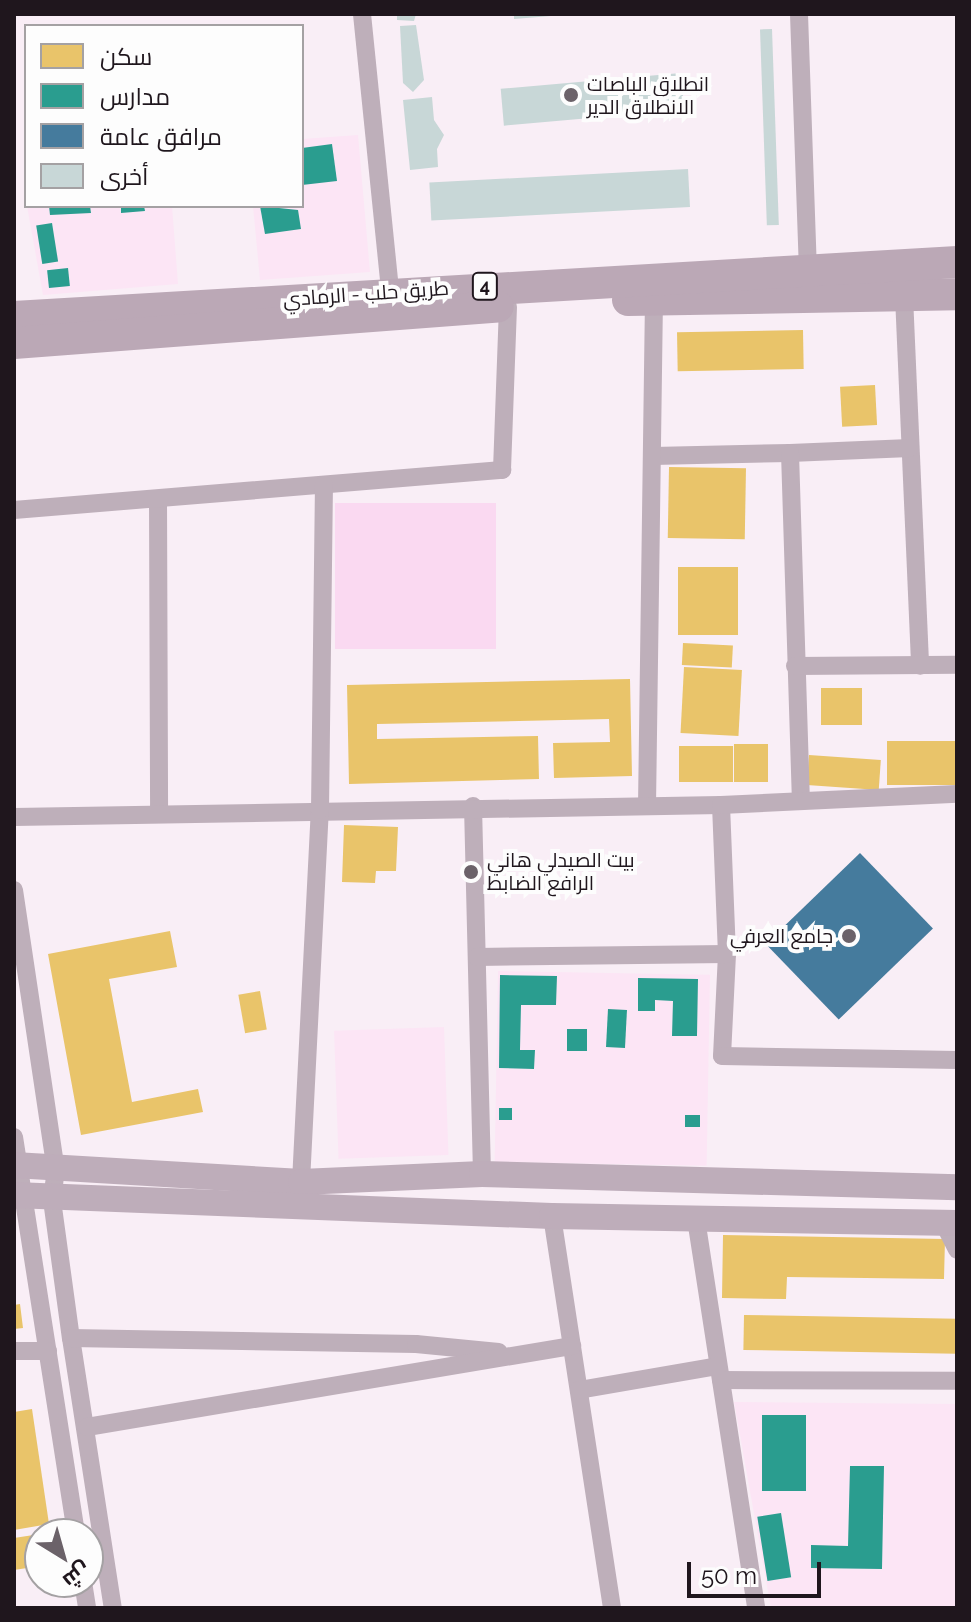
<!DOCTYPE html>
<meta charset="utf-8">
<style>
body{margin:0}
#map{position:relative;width:971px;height:1622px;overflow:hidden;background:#f9eef6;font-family:Raleway,Cairo,sans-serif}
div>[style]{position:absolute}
.built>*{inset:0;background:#fce5f5;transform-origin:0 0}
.green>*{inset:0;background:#fad9f1;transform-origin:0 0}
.homes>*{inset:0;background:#e9c46a;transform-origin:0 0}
.schools>*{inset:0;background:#2a9d8f;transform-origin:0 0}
.public>*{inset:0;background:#457b9d;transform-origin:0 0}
.building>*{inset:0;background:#c8d7d7;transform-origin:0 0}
.street>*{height:18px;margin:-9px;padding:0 9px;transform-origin:9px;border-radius:9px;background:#beafba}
.secondary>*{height:26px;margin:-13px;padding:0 13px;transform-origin:13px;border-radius:13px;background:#beadba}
.highway>*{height:32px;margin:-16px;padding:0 16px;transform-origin:16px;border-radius:16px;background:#bba8b6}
.dots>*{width:22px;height:22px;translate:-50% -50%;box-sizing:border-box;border:4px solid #fdfdfd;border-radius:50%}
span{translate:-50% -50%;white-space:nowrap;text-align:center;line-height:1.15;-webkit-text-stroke:8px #fdfdfd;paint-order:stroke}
.shield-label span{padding:2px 6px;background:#fdfdfd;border:2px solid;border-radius:6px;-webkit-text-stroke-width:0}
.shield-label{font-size:18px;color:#1f161d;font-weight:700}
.poi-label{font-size:20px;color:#1f161d}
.left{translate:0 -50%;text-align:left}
.right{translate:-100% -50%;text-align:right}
.street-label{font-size:20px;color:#1f161d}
.frame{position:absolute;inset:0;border:16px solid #1f161d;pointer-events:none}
.legend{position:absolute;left:24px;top:24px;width:280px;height:184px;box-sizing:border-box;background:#fdfdfd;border:2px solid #a4a1a3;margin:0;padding:10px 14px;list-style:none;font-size:24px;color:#1f161d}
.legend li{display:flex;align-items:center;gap:16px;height:40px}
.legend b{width:40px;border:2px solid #a4a1a3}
.north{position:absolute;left:24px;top:1518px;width:80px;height:80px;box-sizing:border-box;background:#fdfdfd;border:2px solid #a4a1a3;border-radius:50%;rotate:143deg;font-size:22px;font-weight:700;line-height:32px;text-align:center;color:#1f161d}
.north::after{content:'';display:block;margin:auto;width:28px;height:36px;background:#6b6269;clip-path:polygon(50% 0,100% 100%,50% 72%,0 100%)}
.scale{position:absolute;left:687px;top:1562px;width:134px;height:36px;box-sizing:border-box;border:4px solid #1f161d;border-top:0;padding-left:10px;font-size:24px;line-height:28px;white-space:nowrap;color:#1f161d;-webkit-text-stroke:6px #fdfdfd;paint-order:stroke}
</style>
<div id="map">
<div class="built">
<i style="clip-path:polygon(358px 135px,370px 272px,260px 280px,253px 206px,302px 206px,302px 139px)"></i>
<i style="clip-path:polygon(27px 206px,172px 206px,178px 284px,43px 295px)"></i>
<i style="left:498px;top:971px;width:212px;height:191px;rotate:1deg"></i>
<i style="left:444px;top:1027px;width:128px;height:110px;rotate:88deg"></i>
<i style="clip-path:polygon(734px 1402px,957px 1404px,957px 1608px,771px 1608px)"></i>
</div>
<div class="green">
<i style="left:496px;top:503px;width:146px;height:161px;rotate:90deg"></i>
</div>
<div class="homes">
<i style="left:803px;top:330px;width:39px;height:126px;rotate:89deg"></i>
<i style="left:875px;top:385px;width:40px;height:35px;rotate:87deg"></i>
<i style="left:669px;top:467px;width:77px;height:71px;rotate:1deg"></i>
<i style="left:678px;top:567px;width:60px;height:68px"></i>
<i style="left:683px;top:643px;width:50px;height:22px;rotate:3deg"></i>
<i style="left:684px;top:667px;width:58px;height:66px;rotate:3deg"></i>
<i style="clip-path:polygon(630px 679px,632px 776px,554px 778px,553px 743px,610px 742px,609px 719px,377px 724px,377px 739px,538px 736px,539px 779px,349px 784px,347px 685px)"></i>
<i style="left:821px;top:688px;width:41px;height:37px"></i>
<i style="left:887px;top:741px;width:70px;height:44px"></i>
<i style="left:768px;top:744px;width:38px;height:34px;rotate:90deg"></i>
<i style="left:679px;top:746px;width:54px;height:36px"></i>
<i style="left:809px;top:755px;width:72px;height:30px;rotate:4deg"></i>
<i style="clip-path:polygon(344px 825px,398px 827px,396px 871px,376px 871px,375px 883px,342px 882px)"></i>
<i style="clip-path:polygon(170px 931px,177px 967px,109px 979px,132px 1102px,198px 1089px,203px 1112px,81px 1135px,48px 954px)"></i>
<i style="left:260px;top:991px;width:39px;height:22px;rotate:80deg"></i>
<i style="clip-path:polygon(723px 1235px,945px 1239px,944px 1279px,787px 1277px,786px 1299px,722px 1298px)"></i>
<i style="clip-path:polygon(20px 1304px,23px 1328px,14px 1329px,14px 1305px)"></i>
<i style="left:744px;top:1315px;width:213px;height:35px;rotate:1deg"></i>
<i style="clip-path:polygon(32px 1409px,49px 1524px,14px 1530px,14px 1412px)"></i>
<i style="clip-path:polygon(40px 1534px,40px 1566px,14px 1570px,14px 1538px)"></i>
</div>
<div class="schools">
<i style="clip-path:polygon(332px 144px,337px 181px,302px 185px,302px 148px)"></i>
<i style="clip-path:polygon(49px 206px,90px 206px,91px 213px,50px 215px)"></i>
<i style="clip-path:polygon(121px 206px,144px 206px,145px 211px,121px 213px)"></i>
<i style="clip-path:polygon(260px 206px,298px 210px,301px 229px,265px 234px)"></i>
<i style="left:52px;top:223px;width:39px;height:16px;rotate:81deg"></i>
<i style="left:68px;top:268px;width:18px;height:21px;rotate:84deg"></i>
<i style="clip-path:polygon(500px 975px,557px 976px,556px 1005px,521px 1005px,520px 1050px,535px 1050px,534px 1069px,499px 1068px)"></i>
<i style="clip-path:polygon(638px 978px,698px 979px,697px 1036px,672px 1036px,673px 1001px,655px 1000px,655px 1011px,638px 1011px)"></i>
<i style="left:608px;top:1009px;width:19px;height:38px;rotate:3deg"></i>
<i style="left:567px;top:1029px;width:20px;height:22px"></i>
<i style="left:499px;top:1108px;width:13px;height:12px"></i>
<i style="left:685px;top:1115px;width:15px;height:12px"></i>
<i style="left:762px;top:1415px;width:44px;height:76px"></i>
<i style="clip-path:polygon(850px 1466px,884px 1466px,882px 1569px,811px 1568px,811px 1545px,848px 1546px)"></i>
<i style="left:781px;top:1513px;width:65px;height:24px;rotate:81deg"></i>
</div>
<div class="public">
<i style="left:860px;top:853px;width:105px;height:131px;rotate:46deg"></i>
</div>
<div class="building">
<i style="clip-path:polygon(397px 14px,416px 14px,414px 21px,397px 20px)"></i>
<i style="clip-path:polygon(514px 14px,551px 14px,551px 16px,514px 19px)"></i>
<i style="clip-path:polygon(416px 25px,424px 80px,413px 92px,403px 83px,400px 26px)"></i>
<i style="left:772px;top:29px;width:196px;height:12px;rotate:88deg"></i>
<i style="left:681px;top:73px;width:37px;height:181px;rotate:85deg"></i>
<i style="clip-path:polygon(432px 97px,434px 120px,444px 135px,437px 149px,438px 167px,410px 170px,403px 100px)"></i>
<i style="left:688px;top:169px;width:38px;height:259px;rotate:87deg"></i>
</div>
<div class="street">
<i style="left:362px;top:14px;width:279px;rotate:84.2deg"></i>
<i style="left:799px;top:14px;width:253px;rotate:88deg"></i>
<i style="left:904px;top:296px;width:370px;rotate:87.5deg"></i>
<i style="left:790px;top:453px;width:120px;rotate:-2.4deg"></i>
<i style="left:653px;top:456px;width:137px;rotate:-1.3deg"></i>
<i style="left:790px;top:453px;width:346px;rotate:88.2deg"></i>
<i style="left:158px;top:499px;width:315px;rotate:89.8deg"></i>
<i style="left:14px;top:510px;width:490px;rotate:-4.7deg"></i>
<i style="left:502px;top:470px;width:163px;rotate:-87.9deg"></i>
<i style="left:795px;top:666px;width:162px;rotate:-0.4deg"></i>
<i style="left:721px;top:805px;width:149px;rotate:87.7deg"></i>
<i style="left:727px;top:954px;width:102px;rotate:92.8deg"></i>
<i style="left:722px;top:1056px;width:235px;rotate:1deg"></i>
<i style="left:473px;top:806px;width:368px;rotate:88.6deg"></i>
<i style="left:647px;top:806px;width:508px;rotate:-89.21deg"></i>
<i style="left:14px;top:817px;width:707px;rotate:-0.97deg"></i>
<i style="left:721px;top:805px;width:236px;rotate:-2.7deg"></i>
<i style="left:14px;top:890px;width:283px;rotate:81.5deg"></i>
<i style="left:56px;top:1170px;width:30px;rotate:98deg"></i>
<i style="left:52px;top:1200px;width:139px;rotate:82.2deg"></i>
<i style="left:71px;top:1338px;width:273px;rotate:81.2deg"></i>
<i style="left:477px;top:957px;width:250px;rotate:-0.7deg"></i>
<i style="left:14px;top:1137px;width:402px;rotate:81.1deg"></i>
<i style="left:301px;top:1182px;width:372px;rotate:-87.1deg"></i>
<i style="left:320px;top:810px;width:325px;rotate:-89.3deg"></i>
<i style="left:552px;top:1216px;width:397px;rotate:81.3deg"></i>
<i style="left:696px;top:1219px;width:394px;rotate:81.2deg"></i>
<i style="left:943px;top:1222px;width:31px;rotate:63deg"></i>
<i style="left:71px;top:1338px;width:345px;rotate:1deg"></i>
<i style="left:416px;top:1344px;width:83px;rotate:5.5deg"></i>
<i style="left:14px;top:1351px;width:34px"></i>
<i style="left:721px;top:1380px;width:236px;rotate:0.2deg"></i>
<i style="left:579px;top:1390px;width:141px;rotate:-9.8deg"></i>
<i style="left:87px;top:1427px;width:492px;rotate:-9.5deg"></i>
<i style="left:83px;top:1582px;width:26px;rotate:81deg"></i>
</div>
<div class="secondary">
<i style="left:14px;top:1165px;width:288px;rotate:3.4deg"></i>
<i style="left:301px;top:1182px;width:181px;rotate:-2.5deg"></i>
<i style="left:482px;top:1174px;width:475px;rotate:1.6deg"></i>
<i style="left:14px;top:1195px;width:538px;rotate:2.24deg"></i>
<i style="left:552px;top:1216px;width:405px;rotate:1deg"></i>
</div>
<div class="highway">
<i style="left:628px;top:300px;width:329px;rotate:-1deg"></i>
<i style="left:14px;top:317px;width:945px;rotate:-3.34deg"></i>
<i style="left:14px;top:343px;width:485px;rotate:-4.3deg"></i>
</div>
<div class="dots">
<i style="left:571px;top:95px;background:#6b6269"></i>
<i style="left:471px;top:872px;background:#6b6269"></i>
<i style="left:849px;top:936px;background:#6b6269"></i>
</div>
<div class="shield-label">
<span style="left:485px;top:286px">4</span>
</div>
<div class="poi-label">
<span class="left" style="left:587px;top:96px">انطلاق الباصات<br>الانطلاق الدير</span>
<span class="left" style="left:487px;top:872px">بيت الصيدلي هاني<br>الرافع الضابط</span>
<span class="right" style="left:833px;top:936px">جامع العرفي</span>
</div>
<div class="street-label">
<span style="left:366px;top:294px;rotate:-4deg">طريق حلب - الرمادي</span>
</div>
<div class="frame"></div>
<ul class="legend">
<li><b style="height:22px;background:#e9c46a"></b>سكن</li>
<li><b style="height:22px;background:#2a9d8f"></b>مدارس</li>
<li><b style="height:22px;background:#457b9d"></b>مرافق عامة</li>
<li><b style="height:22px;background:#c8d7d7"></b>أخرى</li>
</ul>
<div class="north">ش</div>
<div class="scale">50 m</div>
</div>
